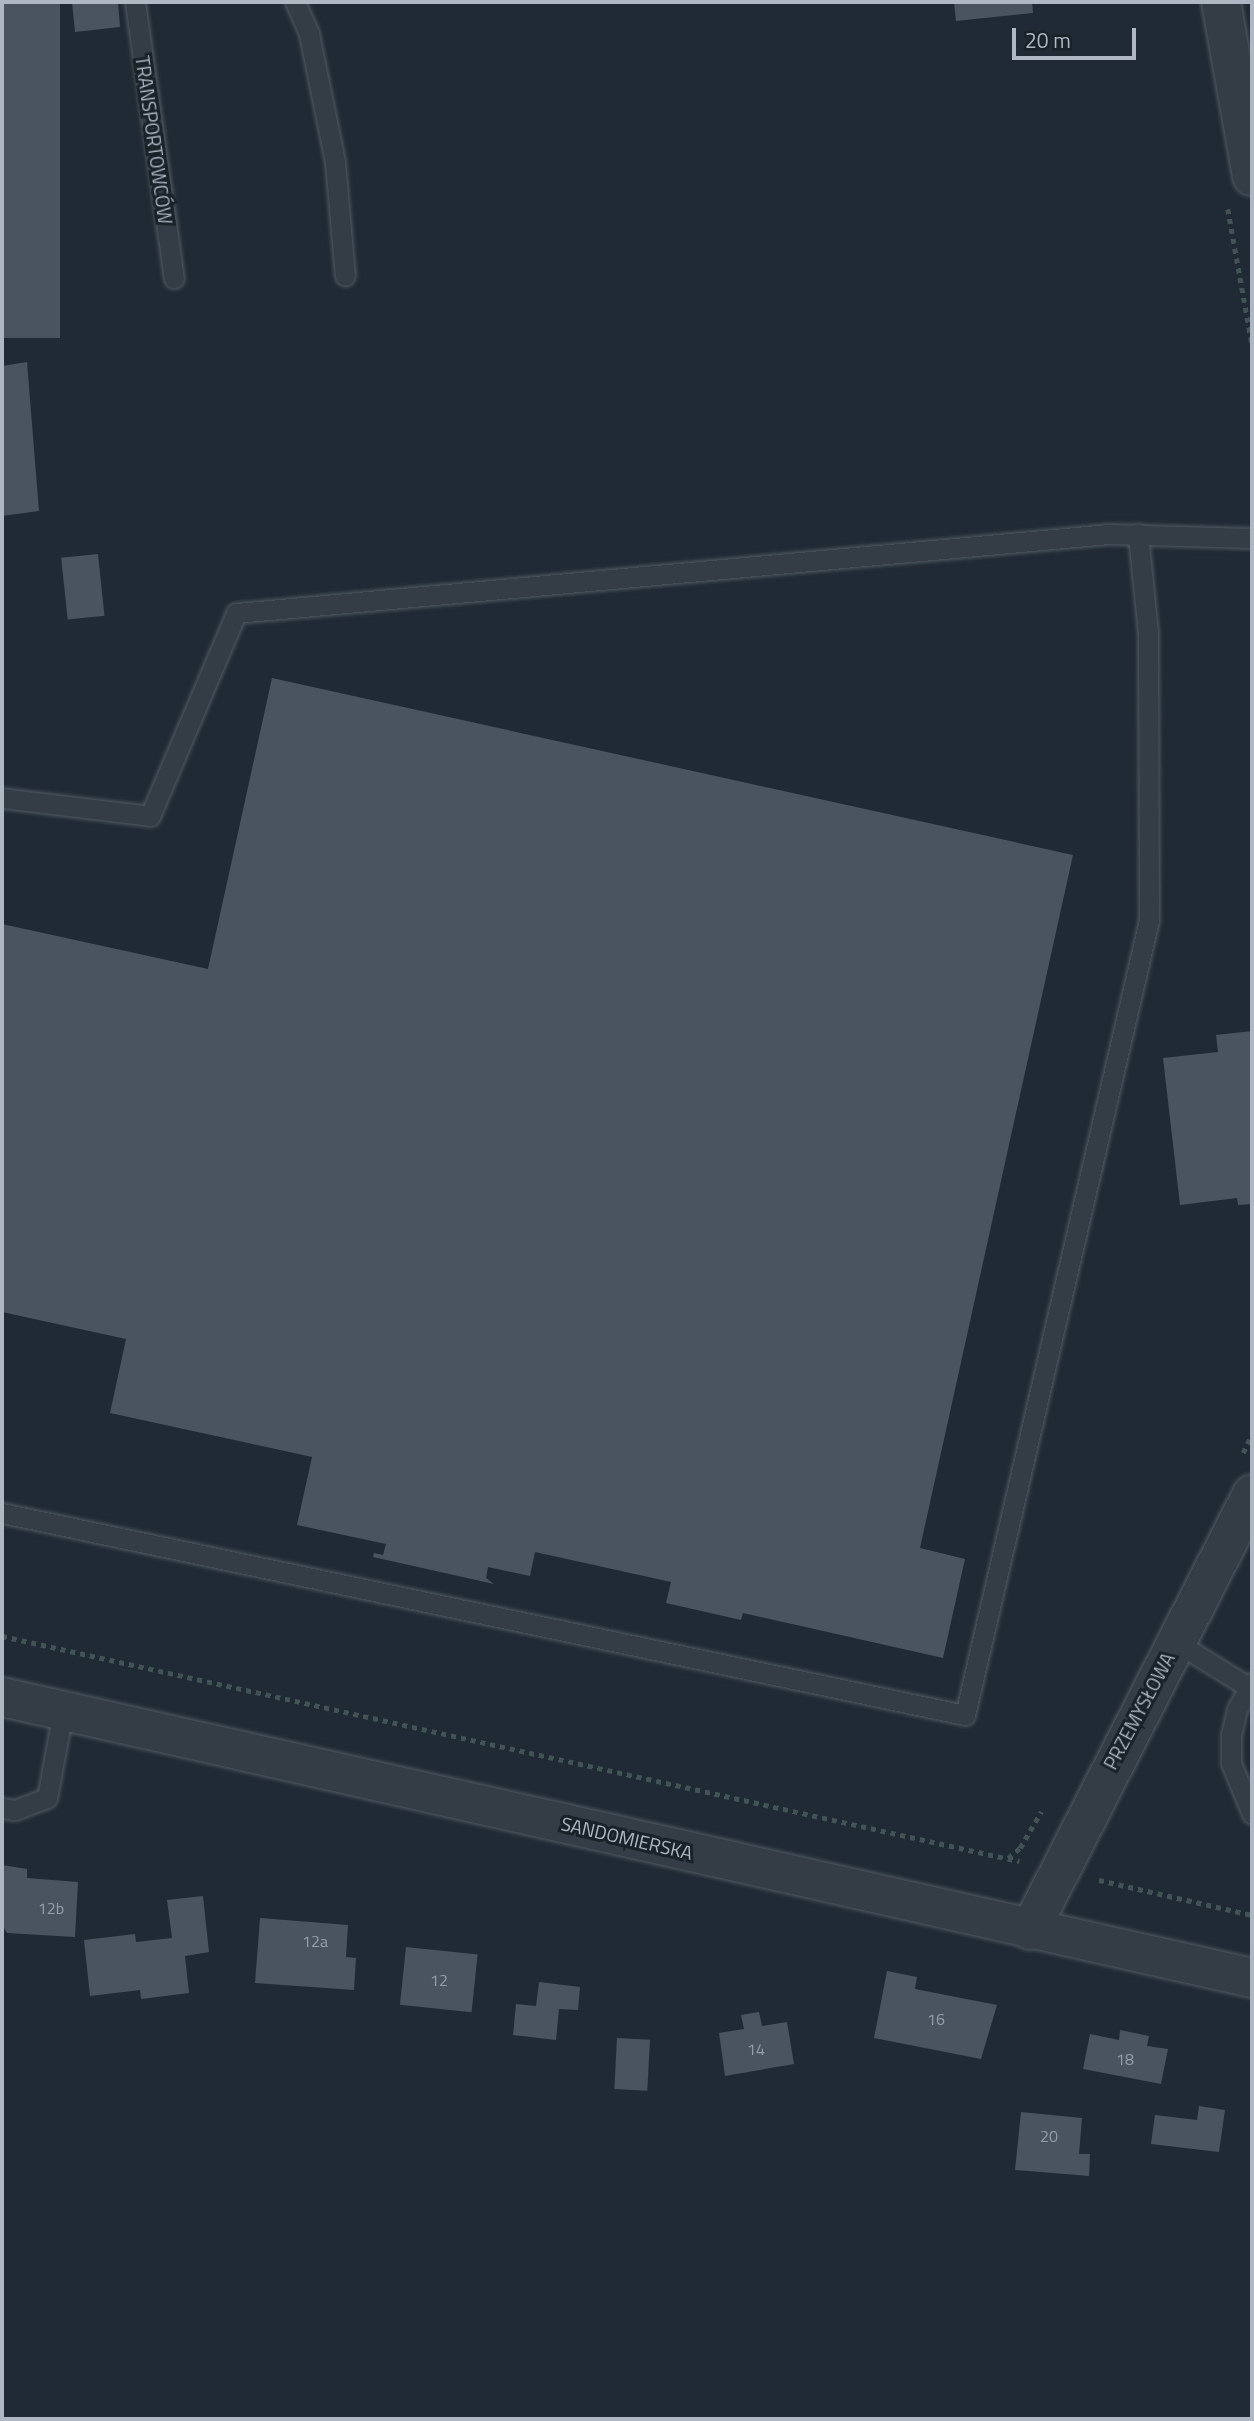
<!DOCTYPE html>
<meta charset="utf-8">
<style>
body{margin:0}
#map{position:relative;width:1254px;height:2421px;overflow:hidden;background:#202a34;font-family:"Titillium Web",sans-serif}
div>[style]{position:absolute}
.building>*{inset:0;background:#495460;transform-origin:0 0}
.path>*{height:4.5px;margin-top:-2.25px;transform-origin:0;background:repeating-linear-gradient(90deg,#425355 0 5px,transparent 0 10px)}
.roads{filter:drop-shadow(0 0 2px #515a63) drop-shadow(0 0 2px #515a63)}
.service>*{height:19px;margin:-9.5px;padding:0 9.5px;transform-origin:9.5px;border-radius:9.5px;background:#343c45}
.tertiary>*{height:38px;margin:-19px;padding:0 19px;transform-origin:19px;border-radius:19px;background:#343c45}
span{translate:-50% -50%;white-space:nowrap;text-align:center;line-height:1.15;-webkit-text-stroke:6px #192129;paint-order:stroke}
.number-label{font-size:16px;color:#959eaa}
.number-label span{-webkit-text-stroke-width:0}
.street-label{font-size:19px;color:#aeb7c2}
.frame{position:absolute;inset:0;border:4px solid #aeb7c2;pointer-events:none}
.scale{position:absolute;left:1012px;top:28px;width:124px;height:32px;box-sizing:border-box;border:4px solid #aeb7c2;border-top:0;padding-left:9px;font-size:21px;line-height:24px;white-space:nowrap;color:#aeb7c2;-webkit-text-stroke:5px #192129;paint-order:stroke}
</style>
<div id="map">
<div class="building">
<i style="left:3px;top:2px;width:57px;height:336px"></i>
<i style="clip-path:polygon(72px 2px,118px 2px,120px 27px,75px 32px)"></i>
<i style="clip-path:polygon(954px 2px,1032px 2px,1033px 13px,956px 21px)"></i>
<i style="clip-path:polygon(27px 362px,39px 511px,2px 516px,2px 366px)"></i>
<i style="left:98px;top:554px;width:62px;height:37px;rotate:84deg"></i>
<i style="clip-path:polygon(272px 678px,1073px 855px,920px 1548px,965px 1559px,943px 1658px,743px 1613px,741px 1620px,666px 1603px,671px 1582px,535px 1552px,530px 1576px,488px 1567px,486px 1578px,494px 1584px,373px 1557px,374px 1553px,383px 1555px,386px 1544px,297px 1525px,312px 1457px,110px 1413px,126px 1339px,2px 1312px,2px 924px,208px 969px)"></i>
<i style="clip-path:polygon(1252px 1031px,1252px 1204px,1238px 1205px,1237px 1198px,1180px 1205px,1163px 1058px,1218px 1052px,1216px 1035px)"></i>
<i style="clip-path:polygon(2px 1865px,27px 1869px,27px 1878px,78px 1882px,75px 1937px,7px 1933px,2px 1925px)"></i>
<i style="clip-path:polygon(203px 1896px,209px 1952px,185px 1956px,189px 1993px,141px 1999px,140px 1990px,90px 1996px,84px 1940px,135px 1934px,136px 1942px,172px 1938px,167px 1900px)"></i>
<i style="clip-path:polygon(260px 1918px,348px 1925px,346px 1957px,356px 1958px,354px 1990px,255px 1983px)"></i>
<i style="left:406px;top:1947px;width:72px;height:58px;rotate:6deg"></i>
<i style="clip-path:polygon(887px 1971px,917px 1977px,915px 1989px,997px 2005px,981px 2059px,874px 2038px)"></i>
<i style="clip-path:polygon(539px 1982px,580px 1987px,578px 2010px,559px 2009px,556px 2040px,513px 2035px,516px 2004px,536px 2006px)"></i>
<i style="clip-path:polygon(759px 2012px,762px 2026px,787px 2022px,794px 2064px,725px 2076px,719px 2033px,744px 2029px,741px 2015px)"></i>
<i style="clip-path:polygon(1120px 2030px,1149px 2036px,1147px 2046px,1168px 2049px,1161px 2084px,1083px 2069px,1090px 2034px,1119px 2040px)"></i>
<i style="left:617px;top:2038px;width:33px;height:51px;rotate:3deg"></i>
<i style="clip-path:polygon(1199px 2106px,1225px 2110px,1219px 2152px,1151px 2144px,1155px 2115px,1197px 2120px)"></i>
<i style="clip-path:polygon(1021px 2112px,1082px 2118px,1079px 2154px,1090px 2154px,1089px 2176px,1015px 2170px)"></i>
</div>
<div class="path">
<i style="left:1228px;top:209px;width:137px;rotate:79.9deg"></i>
<i style="left:1243px;top:1453px;width:21px;rotate:-65deg"></i>
<i style="left:2px;top:1636px;width:1042px;rotate:12.48deg"></i>
<i style="left:1008px;top:1858px;width:16px;rotate:-40deg"></i>
<i style="left:1020px;top:1848px;width:42px;rotate:-59.7deg"></i>
<i style="left:1099px;top:1880px;width:157px;rotate:12.9deg"></i>
</div>
<div class="roads">
<div class="service">
<i style="left:135px;top:2px;width:279px;rotate:82deg"></i>
<i style="left:295px;top:2px;width:35px;rotate:66deg"></i>
<i style="left:309px;top:34px;width:131px;rotate:78.5deg"></i>
<i style="left:335px;top:162px;width:114px;rotate:85deg"></i>
<i style="left:2px;top:798px;width:149px;rotate:6.9deg"></i>
<i style="left:150px;top:816px;width:220px;rotate:-67deg"></i>
<i style="left:236px;top:613px;width:877px;rotate:-5.17deg"></i>
<i style="left:1109px;top:534px;width:143px;rotate:1.6deg"></i>
<i style="left:2px;top:1513px;width:984px;rotate:11.85deg"></i>
<i style="left:965px;top:1715px;width:816px;rotate:-76.97deg"></i>
<i style="left:1149px;top:920px;width:287px;rotate:-90.2deg"></i>
<i style="left:1148px;top:633px;width:100px;rotate:-95.8deg"></i>
<i style="left:1176px;top:1642px;width:87px;rotate:31.9deg"></i>
<i style="left:1252px;top:1683px;width:30px;rotate:120deg"></i>
<i style="left:1237px;top:1709px;width:27px;rotate:103deg"></i>
<i style="left:1231px;top:1735px;width:28px;rotate:90deg"></i>
<i style="left:1231px;top:1763px;width:55px;rotate:67.6deg"></i>
<i style="left:2px;top:1808px;width:13px;rotate:9deg"></i>
<i style="left:15px;top:1810px;width:34px;rotate:-21deg"></i>
<i style="left:47px;top:1798px;width:88px;rotate:-79.6deg"></i>
</div>
<div class="tertiary">
<i style="left:1221px;top:2px;width:177px;rotate:79.9deg"></i>
<i style="left:2px;top:1697px;width:1281px;rotate:12.67deg"></i>
<i style="left:1030px;top:1930px;width:489px;rotate:-63deg"></i>
</div>
</div>
<div class="number-label">
<span style="left:51px;top:1908px">12b</span>
<span style="left:315px;top:1941px">12a</span>
<span style="left:439px;top:1980px">12</span>
<span style="left:936px;top:2019px">16</span>
<span style="left:756px;top:2049px">14</span>
<span style="left:1125px;top:2059px">18</span>
<span style="left:1049px;top:2136px">20</span>
</div>
<div class="street-label">
<span style="left:154px;top:140px;rotate:82deg">TRANSPORTOWCÓW</span>
<span style="left:1139px;top:1711px;rotate:-62deg">PRZEMYSŁOWA</span>
<span style="left:627px;top:1838px;rotate:13deg">SANDOMIERSKA</span>
</div>
<div class="frame"></div>
<div class="scale">20 m</div>
</div>
